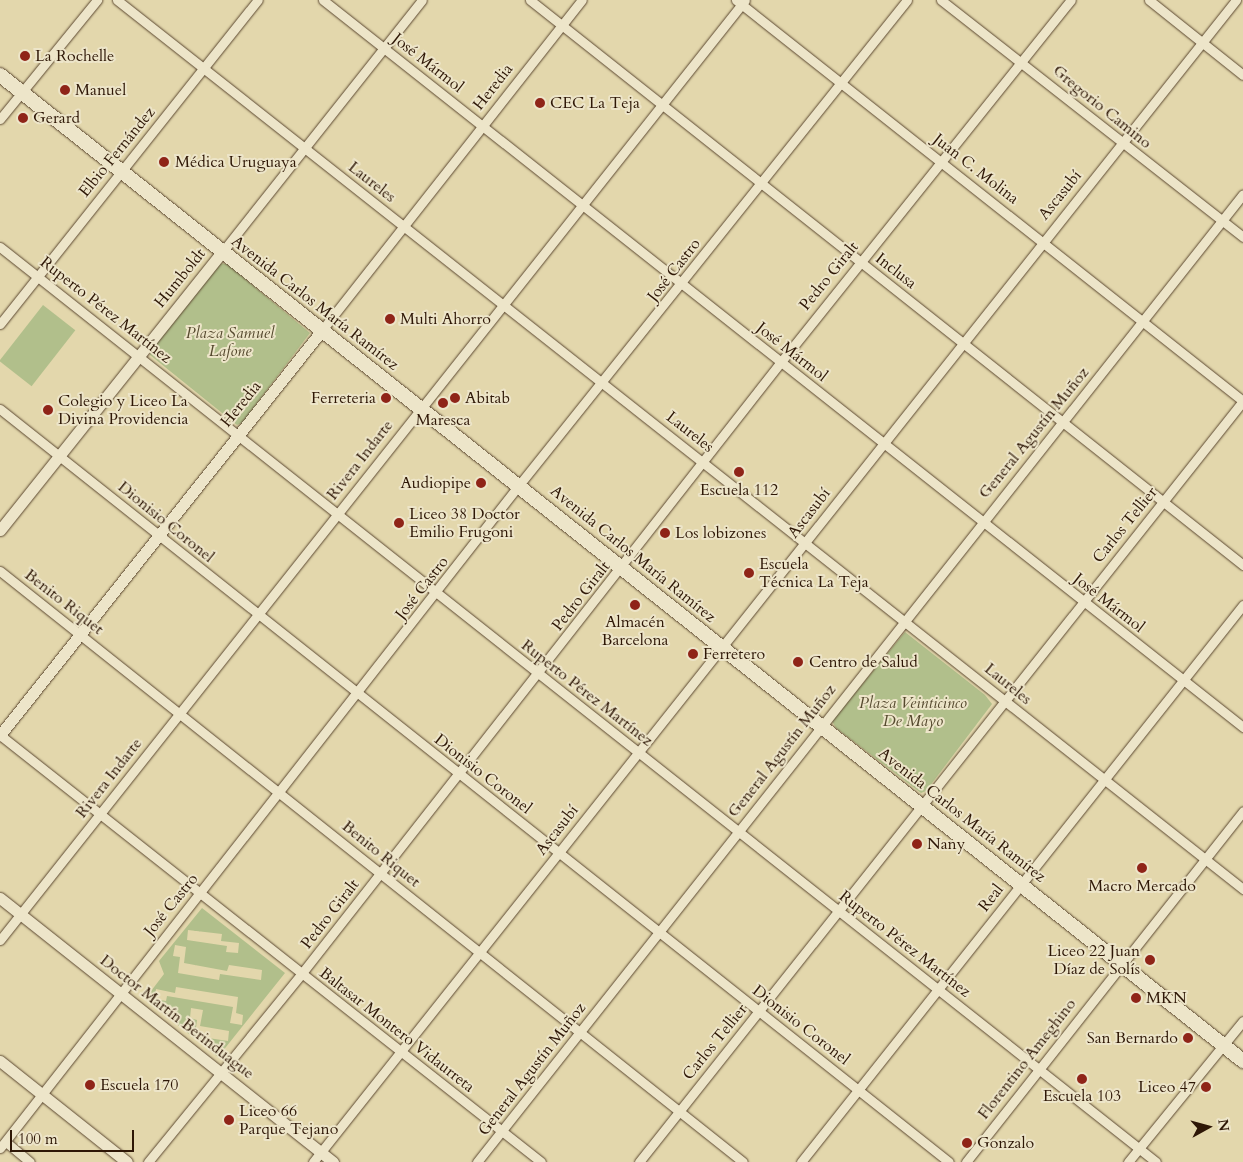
<!DOCTYPE html>
<meta charset="utf-8">
<style>
body{margin:0}
#map{position:relative;width:1243px;height:1162px;overflow:hidden;background:#e3d7ac;font-family:Cardo,serif}
div>[style]{position:absolute}
.green>*{inset:0;background:#b1bf8b;transform-origin:0 0}
.roads{filter:drop-shadow(0 0 1px #5b4730) drop-shadow(0 0 1px #5b4730)}
.minor>*{height:9px;margin:-4.5px;padding:0 4.5px;transform-origin:4.5px;border-radius:4.5px;background:#ede5c9}
.tertiary>*{height:11px;margin:-5.5px;padding:0 5.5px;transform-origin:5.5px;border-radius:5.5px;background:#ede5c9}
.secondary>*{height:14px;margin:-7px;padding:0 7px;transform-origin:7px;border-radius:7px;background:#ede5c9}
.dots>*{width:14px;height:14px;translate:-50% -50%;box-sizing:border-box;border:2px solid #ede5c9;border-radius:50%}
span{translate:-50% -50%;white-space:nowrap;text-align:center;line-height:1.15;-webkit-text-stroke:4px #ede5c9;paint-order:stroke}
.poi-label{font-size:16px;color:#2e1706}
.left{translate:0 -50%;text-align:left}
.right{translate:-100% -50%;text-align:right}
.street-label{font-size:16px;color:#2e1706}
.park-label{font-size:16px;color:#55492e;font-style:italic}
.north{position:absolute;left:1183px;top:1102px;width:50px;height:50px;-webkit-text-stroke:4px #ede5c9;paint-order:stroke;rotate:83deg;font-size:14px;font-weight:700;line-height:20px;text-align:center;color:#2e1706}
.north::after{content:'';display:block;margin:auto;width:18px;height:22px;background:#2e1706;clip-path:polygon(50% 0,100% 100%,50% 72%,0 100%)}
.scale{position:absolute;left:10px;top:1130px;width:124px;height:22px;box-sizing:border-box;border:2px solid #2e1706;border-top:0;padding-left:6px;font-size:15px;line-height:18px;white-space:nowrap;color:#2e1706;-webkit-text-stroke:4px #ede5c9;paint-order:stroke}
</style>
<div id="map">
<div class="green">
<i style="clip-path:polygon(218px 263px,227px 264px,310px 333px,242px 423px,237px 425px,150px 355px,150px 349px)"></i>
<i style="left:43px;top:305px;width:41px;height:71px;rotate:38deg"></i>
<i style="clip-path:polygon(905px 632px,985px 695px,992px 704px,926px 791px,921px 793px,836px 728px,832px 721px)"></i>
<i style="clip-path:polygon(evenodd,202px 908px,285px 973px,218px 1057px,145px 999px,164px 974px,159px 961px,202px 908px,188px 930px,222px 934px,221px 941px,239px 943px,238px 953px,226px 952px,227px 946px,187px 940px,188px 930px,202px 908px,175px 945px,186px 947px,184px 963px,227px 971px,229px 965px,262px 970px,261px 980px,220px 974px,219px 980px,178px 973px,180px 957px,173px 956px,175px 945px,202px 908px,176px 987px,238px 997px,236px 1013px,243px 1015px,242px 1025px,230px 1023px,233px 1007px,167px 996px,166px 1001px,155px 999px,156px 989px,175px 993px,176px 987px,202px 908px,191px 1008px,203px 1010px,200px 1026px,229px 1031px,228px 1041px,195px 1036px,197px 1020px,190px 1018px,191px 1008px)"></i>
</div>
<div class="roads">
<div class="minor">
<i style="left:117px;top:0;width:1435px;rotate:38.29deg"></i>
<i style="left:323px;top:0;width:1173px;rotate:38.32deg"></i>
<i style="left:530px;top:0;width:910px;rotate:38.39deg"></i>
<i style="left:736px;top:0;width:646px;rotate:38.34deg"></i>
<i style="left:941px;top:0;width:384px;rotate:38.1deg"></i>
<i style="left:1149px;top:0;width:120px;rotate:38.6deg"></i>
<i style="left:0;top:119px;width:154px;rotate:-50.8deg"></i>
<i style="left:0;top:247px;width:1474px;rotate:38.36deg"></i>
<i style="left:223px;top:251px;width:320px;rotate:-51.6deg"></i>
<i style="left:0;top:324px;width:414px;rotate:-51.5deg"></i>
<i style="left:322px;top:330px;width:420px;rotate:-51.8deg"></i>
<i style="left:0;top:409px;width:1211px;rotate:38.43deg"></i>
<i style="left:0;top:571px;width:949px;rotate:38.5deg"></i>
<i style="left:0;top:735px;width:689px;rotate:38.28deg"></i>
<i style="left:0;top:940px;width:1199px;rotate:-51.6deg"></i>
<i style="left:6px;top:1142px;width:31px;rotate:40deg"></i>
<i style="left:0;top:1148px;width:842px;rotate:-51.95deg"></i>
<i style="left:519px;top:485px;width:621px;rotate:-51.34deg"></i>
<i style="left:148px;top:1162px;width:244px;rotate:-50.8deg"></i>
<i style="left:302px;top:973px;width:775px;rotate:-51.92deg"></i>
<i style="left:780px;top:363px;width:465px;rotate:-51.3deg"></i>
<i style="left:313px;top:1162px;width:1484px;rotate:-51.54deg"></i>
<i style="left:477px;top:1162px;width:1234px;rotate:-51.64deg"></i>
<i style="left:639px;top:1162px;width:972px;rotate:-51.56deg"></i>
<i style="left:801px;top:1162px;width:711px;rotate:-51.57deg"></i>
<i style="left:966px;top:1162px;width:447px;rotate:-51.7deg"></i>
<i style="left:1128px;top:1162px;width:182px;rotate:-50.8deg"></i>
</div>
<div class="tertiary">
<i style="left:0;top:530px;width:357px;rotate:-51.4deg"></i>
<i style="left:0;top:735px;width:517px;rotate:-51.51deg"></i>
<i style="left:0;top:898px;width:425px;rotate:38.4deg"></i>
<i style="left:0;top:1061px;width:162px;rotate:38.5deg"></i>
</div>
<div class="secondary">
<i style="left:0;top:75px;width:1587px;rotate:38.42deg"></i>
</div>
</div>
<div class="dots">
<i style="left:25px;top:56px;background:#8f2418"></i>
<i style="left:65px;top:90px;background:#8f2418"></i>
<i style="left:540px;top:103px;background:#8f2418"></i>
<i style="left:23px;top:118px;background:#8f2418"></i>
<i style="left:164px;top:162px;background:#8f2418"></i>
<i style="left:390px;top:319px;background:#8f2418"></i>
<i style="left:386px;top:398px;background:#8f2418"></i>
<i style="left:455px;top:398px;background:#8f2418"></i>
<i style="left:443px;top:403px;background:#8f2418"></i>
<i style="left:48px;top:410px;background:#8f2418"></i>
<i style="left:739px;top:472px;background:#8f2418"></i>
<i style="left:481px;top:483px;background:#8f2418"></i>
<i style="left:399px;top:523px;background:#8f2418"></i>
<i style="left:665px;top:533px;background:#8f2418"></i>
<i style="left:749px;top:573px;background:#8f2418"></i>
<i style="left:635px;top:605px;background:#8f2418"></i>
<i style="left:693px;top:654px;background:#8f2418"></i>
<i style="left:798px;top:662px;background:#8f2418"></i>
<i style="left:917px;top:844px;background:#8f2418"></i>
<i style="left:1142px;top:868px;background:#8f2418"></i>
<i style="left:1150px;top:960px;background:#8f2418"></i>
<i style="left:1136px;top:998px;background:#8f2418"></i>
<i style="left:1188px;top:1038px;background:#8f2418"></i>
<i style="left:1082px;top:1079px;background:#8f2418"></i>
<i style="left:90px;top:1085px;background:#8f2418"></i>
<i style="left:1206px;top:1087px;background:#8f2418"></i>
<i style="left:229px;top:1120px;background:#8f2418"></i>
<i style="left:967px;top:1143px;background:#8f2418"></i>
</div>
<div class="poi-label">
<span class="left" style="left:35px;top:56px">La Rochelle</span>
<span class="left" style="left:75px;top:90px">Manuel</span>
<span class="left" style="left:550px;top:103px">CEC La Teja</span>
<span class="left" style="left:33px;top:118px">Gerard</span>
<span class="left" style="left:175px;top:162px">Médica Uruguaya</span>
<span class="left" style="left:400px;top:319px">Multi Ahorro</span>
<span class="right" style="left:376px;top:398px">Ferreteria</span>
<span class="left" style="left:465px;top:398px">Abitab</span>
<span class="left" style="left:58px;top:410px">Colegio y Liceo La<br>Divina Providencia</span>
<span style="left:443px;top:420px">Maresca</span>
<span class="right" style="left:471px;top:483px">Audiopipe</span>
<span style="left:739px;top:490px">Escuela 112</span>
<span class="left" style="left:409px;top:523px">Liceo 38 Doctor<br>Emilio Frugoni</span>
<span class="left" style="left:675px;top:533px">Los lobizones</span>
<span class="left" style="left:759px;top:573px">Escuela<br>Técnica La Teja</span>
<span style="left:635px;top:631px">Almacén<br>Barcelona</span>
<span class="left" style="left:703px;top:654px">Ferretero</span>
<span class="left" style="left:809px;top:662px">Centro de Salud</span>
<span class="left" style="left:927px;top:844px">Nany</span>
<span style="left:1142px;top:886px">Macro Mercado</span>
<span class="right" style="left:1140px;top:960px">Liceo 22 Juan<br>Díaz de Solís</span>
<span class="left" style="left:1146px;top:998px">MKN</span>
<span class="right" style="left:1178px;top:1038px">San Bernardo</span>
<span class="left" style="left:100px;top:1085px">Escuela 170</span>
<span class="right" style="left:1196px;top:1087px">Liceo 47</span>
<span style="left:1082px;top:1096px">Escuela 103</span>
<span class="left" style="left:239px;top:1120px">Liceo 66<br>Parque Tejano</span>
<span class="left" style="left:977px;top:1143px">Gonzalo</span>
</div>
<div class="street-label">
<span style="left:428px;top:63px;rotate:38deg">José Mármol</span>
<span style="left:493px;top:87px;rotate:-52deg">Heredia</span>
<span style="left:1102px;top:107px;rotate:39deg">Gregorio Camino</span>
<span style="left:117px;top:152px;rotate:-51deg">Elbio Fernández</span>
<span style="left:976px;top:169px;rotate:38deg">Juan C. Molina</span>
<span style="left:372px;top:182px;rotate:38deg">Laureles</span>
<span style="left:1060px;top:195px;rotate:-51deg">Ascasubí</span>
<span style="left:674px;top:270px;rotate:-52deg">José Castro</span>
<span style="left:896px;top:271px;rotate:38deg">Inclusa</span>
<span style="left:829px;top:276px;rotate:-51deg">Pedro Giralt</span>
<span style="left:180px;top:278px;rotate:-51deg">Humboldt</span>
<span style="left:315px;top:303px;rotate:38deg">Avenida Carlos María Ramírez</span>
<span style="left:106px;top:310px;rotate:38deg">Ruperto Pérez Martínez</span>
<span style="left:792px;top:352px;rotate:38deg">José Mármol</span>
<span style="left:241px;top:404px;rotate:-51deg">Heredia</span>
<span style="left:690px;top:432px;rotate:38deg">Laureles</span>
<span style="left:1034px;top:433px;rotate:-51deg">General Agustín Muñoz</span>
<span style="left:360px;top:460px;rotate:-52deg">Rivera Indarte</span>
<span style="left:809px;top:513px;rotate:-52deg">Ascasubí</span>
<span style="left:166px;top:522px;rotate:39deg">Dionisio Coronel</span>
<span style="left:1125px;top:525px;rotate:-51deg">Carlos Tellier</span>
<span style="left:633px;top:554px;rotate:39deg">Avenida Carlos María Ramírez</span>
<span style="left:422px;top:588px;rotate:-52deg">José Castro</span>
<span style="left:581px;top:596px;rotate:-52deg">Pedro Giralt</span>
<span style="left:64px;top:602px;rotate:38deg">Benito Riquet</span>
<span style="left:1109px;top:603px;rotate:38deg">José Mármol</span>
<span style="left:1008px;top:684px;rotate:39deg">Laureles</span>
<span style="left:587px;top:693px;rotate:38deg">Ruperto Pérez Martínez</span>
<span style="left:782px;top:751px;rotate:-52deg">General Agustín Muñoz</span>
<span style="left:483px;top:774px;rotate:38deg">Dionisio Coronel</span>
<span style="left:109px;top:778px;rotate:-52deg">Rivera Indarte</span>
<span style="left:962px;top:815px;rotate:38deg">Avenida Carlos María Ramírez</span>
<span style="left:557px;top:830px;rotate:-52deg">Ascasubí</span>
<span style="left:381px;top:854px;rotate:39deg">Benito Riquet</span>
<span style="left:991px;top:898px;rotate:-52deg">Real</span>
<span style="left:171px;top:905px;rotate:-51deg">José Castro</span>
<span style="left:330px;top:914px;rotate:-52deg">Pedro Giralt</span>
<span style="left:905px;top:944px;rotate:38deg">Ruperto Pérez Martínez</span>
<span style="left:177px;top:1017px;rotate:38deg">Doctor Martín Berinduague</span>
<span style="left:801px;top:1025px;rotate:38deg">Dionisio Coronel</span>
<span style="left:397px;top:1030px;rotate:38deg">Baltasar Montero Vidaurreta</span>
<span style="left:715px;top:1042px;rotate:-51deg">Carlos Tellier</span>
<span style="left:1027px;top:1059px;rotate:-52deg">Florentino Ameghino</span>
<span style="left:532px;top:1069px;rotate:-52deg">General Agustín Muñoz</span>
</div>
<div class="park-label">
<span style="left:230px;top:342px">Plaza Samuel<br>Lafone</span>
<span style="left:913px;top:712px">Plaza Veinticinco<br>De Mayo</span>
</div>
<div class="north">N</div>
<div class="scale">100 m</div>
</div>
